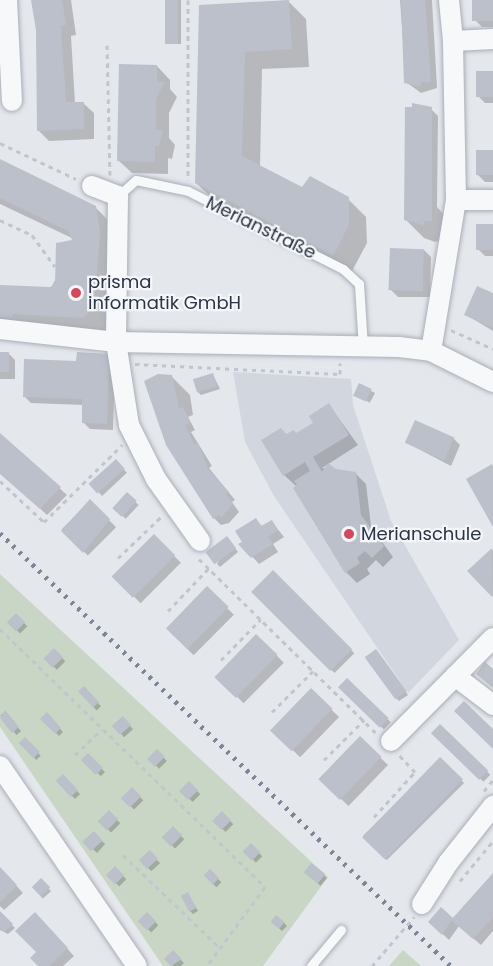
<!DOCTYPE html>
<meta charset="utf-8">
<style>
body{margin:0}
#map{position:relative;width:493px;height:966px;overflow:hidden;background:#e4e7ec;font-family:Poppins,sans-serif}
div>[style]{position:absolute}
.built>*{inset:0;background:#d2d6de}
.green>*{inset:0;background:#c9d6c5}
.shadow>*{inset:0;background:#0003;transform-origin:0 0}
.building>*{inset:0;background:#bbc0ca;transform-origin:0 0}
.path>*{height:3px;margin-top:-1.5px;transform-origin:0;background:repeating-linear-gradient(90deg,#c2c5cb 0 4.5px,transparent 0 9px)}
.roads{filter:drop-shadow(0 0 2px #a9aeb7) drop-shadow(0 0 2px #a9aeb7)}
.lane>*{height:9px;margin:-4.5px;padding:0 4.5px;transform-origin:4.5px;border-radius:4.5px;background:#f7f8fa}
.street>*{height:20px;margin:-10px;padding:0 10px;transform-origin:10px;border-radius:10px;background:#f7f8fa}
.rail>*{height:4.5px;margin-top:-2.25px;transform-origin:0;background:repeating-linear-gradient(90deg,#7d8696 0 3px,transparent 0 9px)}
.dots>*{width:16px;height:16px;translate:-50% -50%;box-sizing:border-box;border:3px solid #f4f6f9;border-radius:50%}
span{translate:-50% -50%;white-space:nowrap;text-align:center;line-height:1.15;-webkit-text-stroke:4.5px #f4f6f9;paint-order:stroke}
.street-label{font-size:18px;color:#2b3445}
.poi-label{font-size:18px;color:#2b3445}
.left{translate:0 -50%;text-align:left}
</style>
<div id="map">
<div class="built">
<i style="clip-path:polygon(233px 372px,351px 379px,353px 405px,391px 521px,459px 640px,408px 693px,274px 496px,245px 442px)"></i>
</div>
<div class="green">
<i style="clip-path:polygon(0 574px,328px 877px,263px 966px,163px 966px,0 727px)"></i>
<i style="clip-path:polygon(403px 950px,421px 966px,389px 966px)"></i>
</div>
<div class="shadow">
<i style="clip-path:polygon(32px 0,71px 0,76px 35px,71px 36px,75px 103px,83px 103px,94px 113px,94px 139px,49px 141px,39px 131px,37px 30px)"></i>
<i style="left:166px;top:0;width:15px;height:44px"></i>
<i style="clip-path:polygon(400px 0,432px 0,437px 88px,421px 93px,406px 82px)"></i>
<i style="clip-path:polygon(474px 0,493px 0,493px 27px,482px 27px,475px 20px)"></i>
<i style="clip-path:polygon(288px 1px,306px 19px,309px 67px,262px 69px,260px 167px,303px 189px,348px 199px,366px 217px,367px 243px,351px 273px,215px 201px,196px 183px,201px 7px)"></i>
<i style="clip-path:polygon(121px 66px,157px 66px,170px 80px,170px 89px,177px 97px,169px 113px,169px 138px,175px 145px,172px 159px,168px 158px,168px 174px,132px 173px,118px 160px)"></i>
<i style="clip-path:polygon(493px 72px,493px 103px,485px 103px,478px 96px)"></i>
<i style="clip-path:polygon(431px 109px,438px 116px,437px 207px,449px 220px,449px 238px,435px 242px,424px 238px,406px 220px)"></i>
<i style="clip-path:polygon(493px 152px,493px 182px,485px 182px,478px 175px)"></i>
<i style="clip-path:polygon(0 161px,95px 207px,109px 221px,112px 270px,106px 269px,113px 276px,111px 325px,101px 335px,0 332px,0 287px,51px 288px,76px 240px,0 204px)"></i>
<i style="clip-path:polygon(493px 226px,493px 256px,485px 256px,478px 249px)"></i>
<i style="clip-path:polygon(424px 250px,431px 257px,430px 297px,398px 297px,391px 290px)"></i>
<i style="clip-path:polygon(493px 295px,493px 331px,465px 314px)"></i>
<i style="clip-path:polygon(0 353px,8px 353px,15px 360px,15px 379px,0 379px)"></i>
<i style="clip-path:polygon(108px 355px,115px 362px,113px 430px,90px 429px,83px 422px,84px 405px,31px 403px,24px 396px,78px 362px)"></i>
<i style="clip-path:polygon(213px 375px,220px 389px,201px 395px,198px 392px)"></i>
<i style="clip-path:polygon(172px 377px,190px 395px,193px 415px,188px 417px,195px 430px,191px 432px,212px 466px,209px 468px,235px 500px,232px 502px,239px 512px,229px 523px,221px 525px,214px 518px,168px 445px)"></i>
<i style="left:360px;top:385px;width:17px;height:11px;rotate:28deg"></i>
<i style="clip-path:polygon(329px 405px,358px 445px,322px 468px,355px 473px,366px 484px,371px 526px,393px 557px,383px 567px,376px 560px,367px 569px,370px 574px,357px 583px,346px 572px,297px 487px,284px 475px,287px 435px,297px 435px,315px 423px)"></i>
<i style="clip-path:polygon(0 434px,67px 495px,47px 515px,0 471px)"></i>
<i style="clip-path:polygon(453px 438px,460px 445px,451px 466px,407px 443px)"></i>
<i style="left:116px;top:461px;width:16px;height:34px;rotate:47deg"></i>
<i style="left:127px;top:494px;width:16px;height:19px;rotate:43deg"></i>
<i style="left:90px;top:501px;width:37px;height:40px;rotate:45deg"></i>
<i style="clip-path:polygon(256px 520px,263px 527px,272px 522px,284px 537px,273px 544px,278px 552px,259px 564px,241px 544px)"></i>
<i style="left:154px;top:536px;width:38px;height:57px;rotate:45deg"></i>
<i style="clip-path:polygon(230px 541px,238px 552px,220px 567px,217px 564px)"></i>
<i style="clip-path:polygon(492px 550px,493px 551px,493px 596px,469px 571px)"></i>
<i style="left:273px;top:572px;width:115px;height:28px;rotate:45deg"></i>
<i style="left:207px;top:588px;width:38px;height:57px;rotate:45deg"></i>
<i style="left:16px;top:615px;width:16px;height:10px;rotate:45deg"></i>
<i style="left:257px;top:636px;width:38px;height:57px;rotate:45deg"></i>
<i style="left:54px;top:650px;width:16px;height:12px;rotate:45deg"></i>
<i style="clip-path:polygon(379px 654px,408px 695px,399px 701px,396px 698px)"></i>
<i style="left:347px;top:680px;width:61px;height:10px;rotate:44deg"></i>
<i style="left:84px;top:688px;width:25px;height:6px;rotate:47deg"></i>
<i style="left:311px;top:690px;width:39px;height:56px;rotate:44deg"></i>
<i style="left:5px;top:712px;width:25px;height:6px;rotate:50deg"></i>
<i style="clip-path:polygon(47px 714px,63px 732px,59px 736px,42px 719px)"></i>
<i style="left:123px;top:718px;width:15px;height:12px;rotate:48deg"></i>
<i style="left:440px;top:726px;width:70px;height:10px;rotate:44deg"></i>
<i style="left:360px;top:738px;width:39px;height:57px;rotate:44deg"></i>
<i style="left:25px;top:739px;width:23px;height:6px;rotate:47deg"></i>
<i style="left:157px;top:751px;width:14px;height:11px;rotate:45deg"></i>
<i style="left:88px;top:755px;width:24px;height:6px;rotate:45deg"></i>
<i style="left:440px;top:759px;width:34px;height:109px;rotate:45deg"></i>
<i style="left:63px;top:776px;width:25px;height:7px;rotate:47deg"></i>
<i style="left:189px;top:783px;width:16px;height:11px;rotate:45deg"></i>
<i style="left:132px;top:789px;width:16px;height:13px;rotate:45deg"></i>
<i style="left:109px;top:812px;width:16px;height:13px;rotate:45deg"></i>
<i style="left:222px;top:813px;width:16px;height:11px;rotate:45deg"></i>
<i style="left:173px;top:828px;width:16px;height:13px;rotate:45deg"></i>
<i style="left:94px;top:834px;width:15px;height:12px;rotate:42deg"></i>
<i style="left:251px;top:845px;width:16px;height:9px;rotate:45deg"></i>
<i style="left:150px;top:852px;width:15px;height:12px;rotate:48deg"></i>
<i style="left:312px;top:865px;width:20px;height:10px;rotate:41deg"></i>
<i style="clip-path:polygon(0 868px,23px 893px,4px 910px,0 906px)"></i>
<i style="left:115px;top:868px;width:16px;height:10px;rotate:45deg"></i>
<i style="left:210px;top:871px;width:16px;height:7px;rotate:45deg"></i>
<i style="clip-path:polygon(493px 875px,493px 931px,481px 945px,459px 926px,449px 940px,430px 922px,441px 909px,453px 921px)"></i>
<i style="left:41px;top:880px;width:15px;height:11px;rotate:48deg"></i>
<i style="clip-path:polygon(188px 894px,198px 911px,193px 914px,190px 911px)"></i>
<i style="clip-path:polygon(0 913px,15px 928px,8px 934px,0 930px)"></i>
<i style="left:147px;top:914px;width:16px;height:10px;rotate:45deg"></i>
<i style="clip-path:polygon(42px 921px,74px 956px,63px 966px,40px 966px)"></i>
<i style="clip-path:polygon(272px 922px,284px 923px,287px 926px,282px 931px)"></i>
<i style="clip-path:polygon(173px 952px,184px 963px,181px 966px,173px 966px,166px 959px)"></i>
</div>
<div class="building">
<i style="clip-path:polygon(31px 0,62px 0,66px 25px,61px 26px,66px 102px,84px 102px,84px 129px,37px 131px,36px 30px)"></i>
<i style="left:165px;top:0;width:13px;height:44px"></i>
<i style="clip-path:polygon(289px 0,292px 49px,245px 52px,242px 156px,302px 187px,310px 176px,349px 197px,349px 225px,333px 256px,195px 183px,199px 5px)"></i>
<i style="clip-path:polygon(401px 0,425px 0,431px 82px,421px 82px,421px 87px,404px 83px)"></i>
<i style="left:472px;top:0;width:21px;height:21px"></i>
<i style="clip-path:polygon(119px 64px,157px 65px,157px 82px,165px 82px,156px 99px,156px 130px,163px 130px,159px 146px,155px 146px,155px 162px,117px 161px)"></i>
<i style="left:476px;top:71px;width:17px;height:26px"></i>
<i style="clip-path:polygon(412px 103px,432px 107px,432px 221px,424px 221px,424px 225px,404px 220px,405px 107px,412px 107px)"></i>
<i style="left:476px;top:150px;width:17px;height:25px"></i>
<i style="clip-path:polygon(0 159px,96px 206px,100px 233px,94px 307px,83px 318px,13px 314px,12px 318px,0 317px,0 285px,50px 287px,55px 284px,56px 243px,72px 240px,68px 231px,0 198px)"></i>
<i style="left:476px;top:224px;width:17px;height:26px"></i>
<i style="left:390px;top:248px;width:34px;height:42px;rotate:2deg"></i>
<i style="clip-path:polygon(477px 286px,493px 293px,493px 328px,464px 315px)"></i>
<i style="left:0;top:352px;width:9px;height:20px"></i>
<i style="clip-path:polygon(77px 352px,109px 354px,107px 424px,82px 423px,82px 399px,23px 397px,24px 359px,76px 361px)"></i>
<i style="left:213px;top:373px;width:14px;height:21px;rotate:73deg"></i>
<i style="clip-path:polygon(158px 374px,172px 375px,179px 408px,183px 407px,190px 423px,185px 425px,194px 444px,198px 443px,208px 469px,229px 492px,226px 494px,233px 504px,221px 518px,219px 515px,213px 519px,166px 445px,144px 381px)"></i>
<i style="left:359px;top:383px;width:14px;height:14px;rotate:25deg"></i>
<i style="clip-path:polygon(329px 403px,349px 435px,313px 457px,322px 472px,328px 463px,336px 469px,356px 472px,361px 515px,384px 546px,372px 558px,365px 551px,357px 558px,360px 563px,345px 573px,293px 488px,297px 485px,294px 481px,310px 471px,305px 462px,283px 476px,261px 440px,281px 428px,286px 434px,294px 430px,296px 433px,313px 423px,309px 416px)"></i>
<i style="left:415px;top:420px;width:43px;height:25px;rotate:24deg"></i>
<i style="clip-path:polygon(0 433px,61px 487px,40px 509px,0 474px)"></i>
<i style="left:116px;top:459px;width:13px;height:37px;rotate:48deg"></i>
<i style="clip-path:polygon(492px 464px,493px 467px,493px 527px,466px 479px)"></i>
<i style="left:127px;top:492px;width:13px;height:22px;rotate:42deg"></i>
<i style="clip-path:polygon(90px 499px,110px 519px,83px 553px,61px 531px)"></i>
<i style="clip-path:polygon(256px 518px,261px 526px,272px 520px,278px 530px,268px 537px,273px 544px,251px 558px,238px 544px,242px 542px,235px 531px)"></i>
<i style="left:154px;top:534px;width:30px;height:60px;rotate:45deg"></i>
<i style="left:227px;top:536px;width:15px;height:27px;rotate:53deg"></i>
<i style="clip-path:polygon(492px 548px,493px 596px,492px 597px,467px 571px)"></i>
<i style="left:273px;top:570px;width:112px;height:31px;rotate:45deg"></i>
<i style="left:207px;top:586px;width:30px;height:59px;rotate:44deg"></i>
<i style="left:16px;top:613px;width:13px;height:13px;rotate:45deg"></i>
<i style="left:256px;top:634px;width:30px;height:60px;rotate:44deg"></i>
<i style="left:54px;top:648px;width:13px;height:15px;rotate:45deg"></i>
<i style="left:376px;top:649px;width:52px;height:14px;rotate:54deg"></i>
<i style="clip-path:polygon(485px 662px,493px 669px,493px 688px,476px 674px)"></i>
<i style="left:347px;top:678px;width:58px;height:13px;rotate:44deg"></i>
<i style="left:84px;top:686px;width:22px;height:8px;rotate:47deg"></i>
<i style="left:311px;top:688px;width:30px;height:59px;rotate:44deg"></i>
<i style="clip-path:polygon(464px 701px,493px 729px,493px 749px,454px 711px)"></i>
<i style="clip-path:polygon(5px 710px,19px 727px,12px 733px,0 718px)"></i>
<i style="clip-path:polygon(47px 712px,61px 728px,55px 734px,40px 719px)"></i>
<i style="left:123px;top:716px;width:12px;height:15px;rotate:48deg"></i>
<i style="left:440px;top:724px;width:67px;height:13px;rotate:44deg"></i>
<i style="left:360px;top:736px;width:30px;height:60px;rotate:44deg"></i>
<i style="left:25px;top:737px;width:21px;height:9px;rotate:45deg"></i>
<i style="left:157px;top:749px;width:11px;height:14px;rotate:45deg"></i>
<i style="left:88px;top:753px;width:21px;height:10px;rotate:45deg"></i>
<i style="left:440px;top:757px;width:32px;height:112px;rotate:44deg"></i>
<i style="left:63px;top:774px;width:22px;height:10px;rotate:47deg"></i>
<i style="left:189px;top:781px;width:13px;height:14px;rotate:45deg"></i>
<i style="left:132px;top:787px;width:13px;height:16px;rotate:45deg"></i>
<i style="left:109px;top:810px;width:13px;height:16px;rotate:45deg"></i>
<i style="left:222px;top:811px;width:13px;height:14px;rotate:45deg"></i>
<i style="left:173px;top:826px;width:13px;height:16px;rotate:45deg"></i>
<i style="left:94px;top:831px;width:13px;height:16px;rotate:48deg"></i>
<i style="left:251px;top:843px;width:13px;height:12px;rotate:45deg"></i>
<i style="left:150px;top:850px;width:12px;height:15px;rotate:48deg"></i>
<i style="left:311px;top:863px;width:18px;height:12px;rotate:38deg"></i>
<i style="left:115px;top:866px;width:13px;height:13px;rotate:45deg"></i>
<i style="clip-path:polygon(0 867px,17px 885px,0 902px)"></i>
<i style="left:210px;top:869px;width:13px;height:9px;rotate:45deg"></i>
<i style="clip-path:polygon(493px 873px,493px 917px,473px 939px,451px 920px)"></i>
<i style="left:41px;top:878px;width:13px;height:13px;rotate:45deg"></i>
<i style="left:188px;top:892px;width:18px;height:8px;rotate:63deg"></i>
<i style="clip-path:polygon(441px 907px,453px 918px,442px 935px,428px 922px)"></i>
<i style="clip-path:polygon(0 911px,13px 924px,4px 932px,0 928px)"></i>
<i style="clip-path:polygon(35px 912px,68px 948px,49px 966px,38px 966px,30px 958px,36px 952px,15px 931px)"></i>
<i style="left:147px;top:912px;width:13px;height:13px;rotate:45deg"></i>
<i style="left:276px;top:915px;width:11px;height:9px;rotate:38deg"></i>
<i style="clip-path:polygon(173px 950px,182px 959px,171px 966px,164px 959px)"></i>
</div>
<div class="path">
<i style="left:188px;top:0;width:180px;rotate:90deg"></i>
<i style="left:107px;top:45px;width:130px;rotate:88.7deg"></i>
<i style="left:0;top:143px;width:84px;rotate:25.3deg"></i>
<i style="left:0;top:220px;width:35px;rotate:25deg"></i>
<i style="left:32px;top:235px;width:39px;rotate:54deg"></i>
<i style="left:451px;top:330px;width:46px;rotate:24.3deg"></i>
<i style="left:135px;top:364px;width:205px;rotate:2.8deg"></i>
<i style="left:340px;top:374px;width:11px;rotate:-90deg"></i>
<i style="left:0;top:481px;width:60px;rotate:43deg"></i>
<i style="left:44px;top:522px;width:110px;rotate:-44.6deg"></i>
<i style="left:118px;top:558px;width:61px;rotate:-43.7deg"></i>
<i style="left:199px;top:559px;width:248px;rotate:44.5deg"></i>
<i style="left:168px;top:611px;width:59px;rotate:-46.4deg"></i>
<i style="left:0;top:629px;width:370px;rotate:44.2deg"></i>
<i style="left:265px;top:887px;width:98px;rotate:126.3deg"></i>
<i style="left:221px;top:660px;width:57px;rotate:-45.7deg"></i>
<i style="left:272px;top:712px;width:58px;rotate:-45deg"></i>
<i style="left:75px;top:755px;width:37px;rotate:-44deg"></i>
<i style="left:324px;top:760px;width:57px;rotate:-45deg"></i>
<i style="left:484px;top:791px;width:14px;rotate:-51deg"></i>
<i style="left:374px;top:817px;width:61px;rotate:-47.7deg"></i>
<i style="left:415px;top:772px;width:23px;rotate:-133deg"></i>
<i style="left:123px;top:855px;width:134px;rotate:43.8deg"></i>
<i style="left:460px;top:881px;width:52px;rotate:-50.5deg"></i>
<i style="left:372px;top:966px;width:65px;rotate:-49.4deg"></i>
</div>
<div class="roads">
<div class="lane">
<i style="left:118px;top:196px;width:24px;rotate:-42deg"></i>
<i style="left:136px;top:180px;width:53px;rotate:11.9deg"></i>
<i style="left:188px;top:191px;width:174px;rotate:26.7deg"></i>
<i style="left:343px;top:269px;width:22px;rotate:43deg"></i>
<i style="left:359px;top:284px;width:63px;rotate:86.4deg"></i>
<i style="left:311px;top:966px;width:47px;rotate:-50.2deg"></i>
</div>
<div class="street">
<i style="left:7px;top:0;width:101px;rotate:87.2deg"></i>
<i style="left:453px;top:41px;width:40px;rotate:-2.9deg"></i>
<i style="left:92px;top:186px;width:28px;rotate:21deg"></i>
<i style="left:118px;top:196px;width:146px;rotate:90.8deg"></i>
<i style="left:116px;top:342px;width:84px;rotate:81.1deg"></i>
<i style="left:129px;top:425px;width:60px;rotate:63.4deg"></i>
<i style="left:156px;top:479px;width:76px;rotate:54.6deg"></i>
<i style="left:456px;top:200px;width:37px"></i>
<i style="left:0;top:329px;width:117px;rotate:6.4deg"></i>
<i style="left:116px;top:342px;width:283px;rotate:1deg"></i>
<i style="left:399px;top:347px;width:32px;rotate:7deg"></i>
<i style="left:431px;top:351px;width:69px;rotate:26.6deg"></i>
<i style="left:431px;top:351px;width:153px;rotate:-80.6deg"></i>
<i style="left:456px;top:200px;width:159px;rotate:-91.1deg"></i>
<i style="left:453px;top:41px;width:41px;rotate:-95.6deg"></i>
<i style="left:455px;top:676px;width:48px;rotate:37.3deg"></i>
<i style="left:391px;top:741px;width:145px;rotate:-45.3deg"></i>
<i style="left:0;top:766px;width:242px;rotate:55.6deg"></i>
<i style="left:422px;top:904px;width:49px;rotate:-57.6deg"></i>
<i style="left:448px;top:863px;width:73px;rotate:-51.7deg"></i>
</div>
</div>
<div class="rail">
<i style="left:0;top:533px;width:625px;rotate:43.83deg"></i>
</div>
<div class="dots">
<i style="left:76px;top:293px;background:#d1495b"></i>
<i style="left:349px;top:534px;background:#d1495b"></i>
</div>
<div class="street-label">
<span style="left:261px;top:228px;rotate:26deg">Merianstraße</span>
</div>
<div class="poi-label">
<span class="left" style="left:88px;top:293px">prisma<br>informatik GmbH</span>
<span class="left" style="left:361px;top:534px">Merianschule</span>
</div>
</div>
